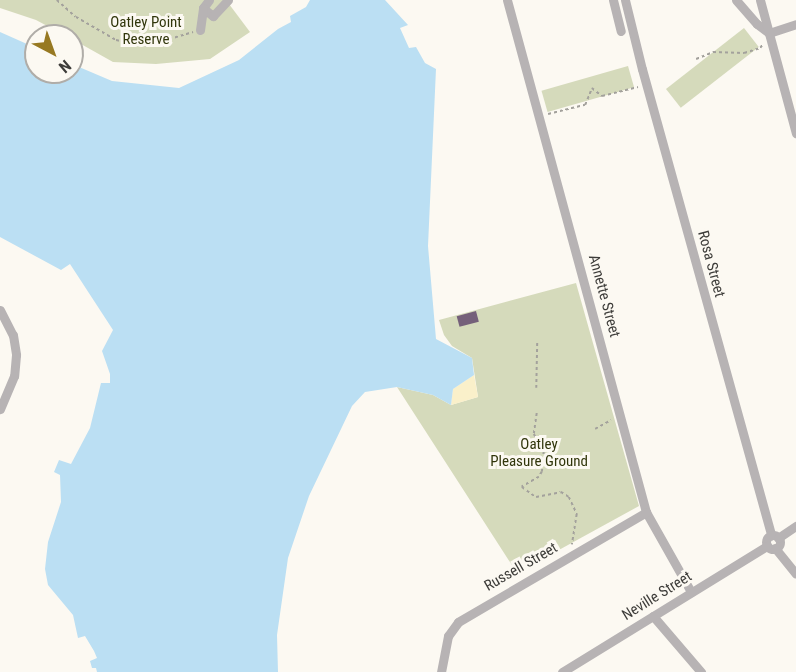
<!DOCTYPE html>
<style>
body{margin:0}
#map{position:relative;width:796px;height:672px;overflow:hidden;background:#fcf9f2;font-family:"Roboto Condensed",sans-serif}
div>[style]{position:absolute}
.green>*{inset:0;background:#d5dabb;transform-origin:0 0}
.sand>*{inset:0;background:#faf0ca}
.water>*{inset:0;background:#bbdff3}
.building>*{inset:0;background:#75607a;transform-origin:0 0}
.path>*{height:1.5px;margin-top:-0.75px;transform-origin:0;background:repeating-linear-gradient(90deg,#a3a19c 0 3px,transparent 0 6px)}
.minor>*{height:9px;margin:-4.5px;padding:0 4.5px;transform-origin:4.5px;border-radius:4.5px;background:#b7b3b4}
.minor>.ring{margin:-4.5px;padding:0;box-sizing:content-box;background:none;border:9px solid #b7b3b4;border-radius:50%}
span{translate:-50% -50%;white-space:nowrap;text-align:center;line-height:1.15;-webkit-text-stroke:6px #fcf9f2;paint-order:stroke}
.park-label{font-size:15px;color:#31360b}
.street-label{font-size:15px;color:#3d3c39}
.north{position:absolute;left:24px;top:24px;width:60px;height:60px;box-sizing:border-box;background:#fcf9f2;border:2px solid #b0ada8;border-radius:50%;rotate:139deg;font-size:16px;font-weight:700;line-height:24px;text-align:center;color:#3d3c39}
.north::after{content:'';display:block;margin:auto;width:21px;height:27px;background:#977922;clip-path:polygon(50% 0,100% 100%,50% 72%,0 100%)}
</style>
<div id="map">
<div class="green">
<i style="clip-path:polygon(0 0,226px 0,250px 32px,210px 59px,156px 64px,113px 62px,72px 39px,72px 36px,66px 36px,36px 20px,0 8px)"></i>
<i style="left:744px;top:28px;width:24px;height:99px;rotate:52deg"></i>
<i style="left:628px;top:66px;width:22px;height:90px;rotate:74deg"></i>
<i style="clip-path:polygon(576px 283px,639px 506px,517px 573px,397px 387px,433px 395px,451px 405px,478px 397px,472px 358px,452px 346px,444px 335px,439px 320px)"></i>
</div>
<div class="sand">
<i style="clip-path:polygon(474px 375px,478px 397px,451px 405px,453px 389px)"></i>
</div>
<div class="water">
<i style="clip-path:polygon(310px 0,385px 0,408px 25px,400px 28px,409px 48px,416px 47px,425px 63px,436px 69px,428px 246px,436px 339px,472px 358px,474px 375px,453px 389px,451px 405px,433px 395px,397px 387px,365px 392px,352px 406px,309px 496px,288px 558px,277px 635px,278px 672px,97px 672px,96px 668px,92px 668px,90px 661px,97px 658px,94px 651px,85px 636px,78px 638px,73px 615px,48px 585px,45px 569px,48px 542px,61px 502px,60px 475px,54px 472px,59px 460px,71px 464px,90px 428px,101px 383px,110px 383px,110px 374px,102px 351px,113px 330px,70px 264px,61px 270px,0 237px,0 32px,36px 48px,36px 72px,72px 72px,72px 64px,112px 81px,179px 88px,239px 60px,278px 29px,291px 22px,290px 16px,306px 7px)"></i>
</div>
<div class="building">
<i style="left:476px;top:311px;width:11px;height:20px;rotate:75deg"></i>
</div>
<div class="path">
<i style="left:57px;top:0;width:25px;rotate:42deg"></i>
<i style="left:76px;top:17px;width:46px;rotate:29.9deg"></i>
<i style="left:116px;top:40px;width:31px;rotate:11deg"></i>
<i style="left:146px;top:46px;width:49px;rotate:-16.6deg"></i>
<i style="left:696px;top:59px;width:18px;rotate:-22deg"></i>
<i style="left:713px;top:52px;width:31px;rotate:2deg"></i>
<i style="left:744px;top:53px;width:17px;rotate:-17deg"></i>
<i style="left:760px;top:48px;width:5px;rotate:-53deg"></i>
<i style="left:548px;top:114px;width:38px;rotate:-14deg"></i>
<i style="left:585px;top:105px;width:18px;rotate:-68deg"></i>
<i style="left:592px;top:88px;width:13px;rotate:39deg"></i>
<i style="left:602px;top:96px;width:37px;rotate:-14deg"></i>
<i style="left:536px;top:388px;width:47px;rotate:-88.8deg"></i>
<i style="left:537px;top:413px;width:21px;rotate:98deg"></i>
<i style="left:534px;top:434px;width:20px;rotate:60deg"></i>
<i style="left:544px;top:451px;width:21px;rotate:95deg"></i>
<i style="left:542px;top:472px;width:6px;rotate:121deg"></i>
<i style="left:539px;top:477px;width:20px;rotate:150deg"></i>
<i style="left:522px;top:487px;width:17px;rotate:36deg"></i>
<i style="left:536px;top:497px;width:25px;rotate:-11deg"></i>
<i style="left:561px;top:492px;width:9px;rotate:32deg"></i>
<i style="left:569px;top:497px;width:19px;rotate:65deg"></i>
<i style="left:577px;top:514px;width:31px;rotate:99deg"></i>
<i style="left:595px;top:429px;width:18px;rotate:-29deg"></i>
</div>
<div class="minor">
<i style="left:209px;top:0;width:10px;rotate:127deg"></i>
<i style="left:203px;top:8px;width:13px;rotate:39deg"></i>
<i style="left:213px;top:16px;width:22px;rotate:-47deg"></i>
<i style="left:507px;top:0;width:531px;rotate:74.81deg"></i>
<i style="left:646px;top:512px;width:92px;rotate:60.6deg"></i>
<i style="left:613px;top:0;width:32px;rotate:76deg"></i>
<i style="left:625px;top:0;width:71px;rotate:76.2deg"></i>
<i style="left:642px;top:69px;width:484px;rotate:74.5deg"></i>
<i style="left:736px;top:0;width:32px;rotate:49deg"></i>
<i style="left:757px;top:24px;width:15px;rotate:37deg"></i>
<i style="left:769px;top:33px;width:28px;rotate:-18deg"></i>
<i style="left:760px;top:0;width:138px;rotate:74.9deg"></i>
<i style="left:200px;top:30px;width:22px;rotate:-82deg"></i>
<i style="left:0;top:310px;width:28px;rotate:63deg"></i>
<i style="left:13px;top:335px;width:20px;rotate:81deg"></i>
<i style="left:16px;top:355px;width:21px;rotate:95deg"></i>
<i style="left:14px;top:376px;width:36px;rotate:113deg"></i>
<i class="ring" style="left:766px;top:535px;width:5px;height:5px"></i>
<i style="left:778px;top:538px;width:22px;rotate:-34deg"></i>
<i style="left:775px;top:548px;width:33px;rotate:51deg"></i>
<i style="left:653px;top:616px;width:74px;rotate:49.4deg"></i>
<i style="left:441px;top:672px;width:37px;rotate:-79deg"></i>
<i style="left:448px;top:636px;width:17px;rotate:-54deg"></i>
<i style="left:458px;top:622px;width:218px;rotate:-30.3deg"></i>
<i style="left:562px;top:672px;width:241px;rotate:-31.6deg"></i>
</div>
<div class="park-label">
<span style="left:146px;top:31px">Oatley Point<br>Reserve</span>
<span style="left:539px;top:453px">Oatley<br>Pleasure Ground</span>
</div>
<div class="street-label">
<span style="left:711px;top:264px;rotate:75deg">Rosa Street</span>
<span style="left:604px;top:296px;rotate:75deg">Annette Street</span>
<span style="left:521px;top:567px;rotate:-30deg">Russell Street</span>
<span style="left:657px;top:596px;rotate:-32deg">Neville Street</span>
</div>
<div class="north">N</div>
</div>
